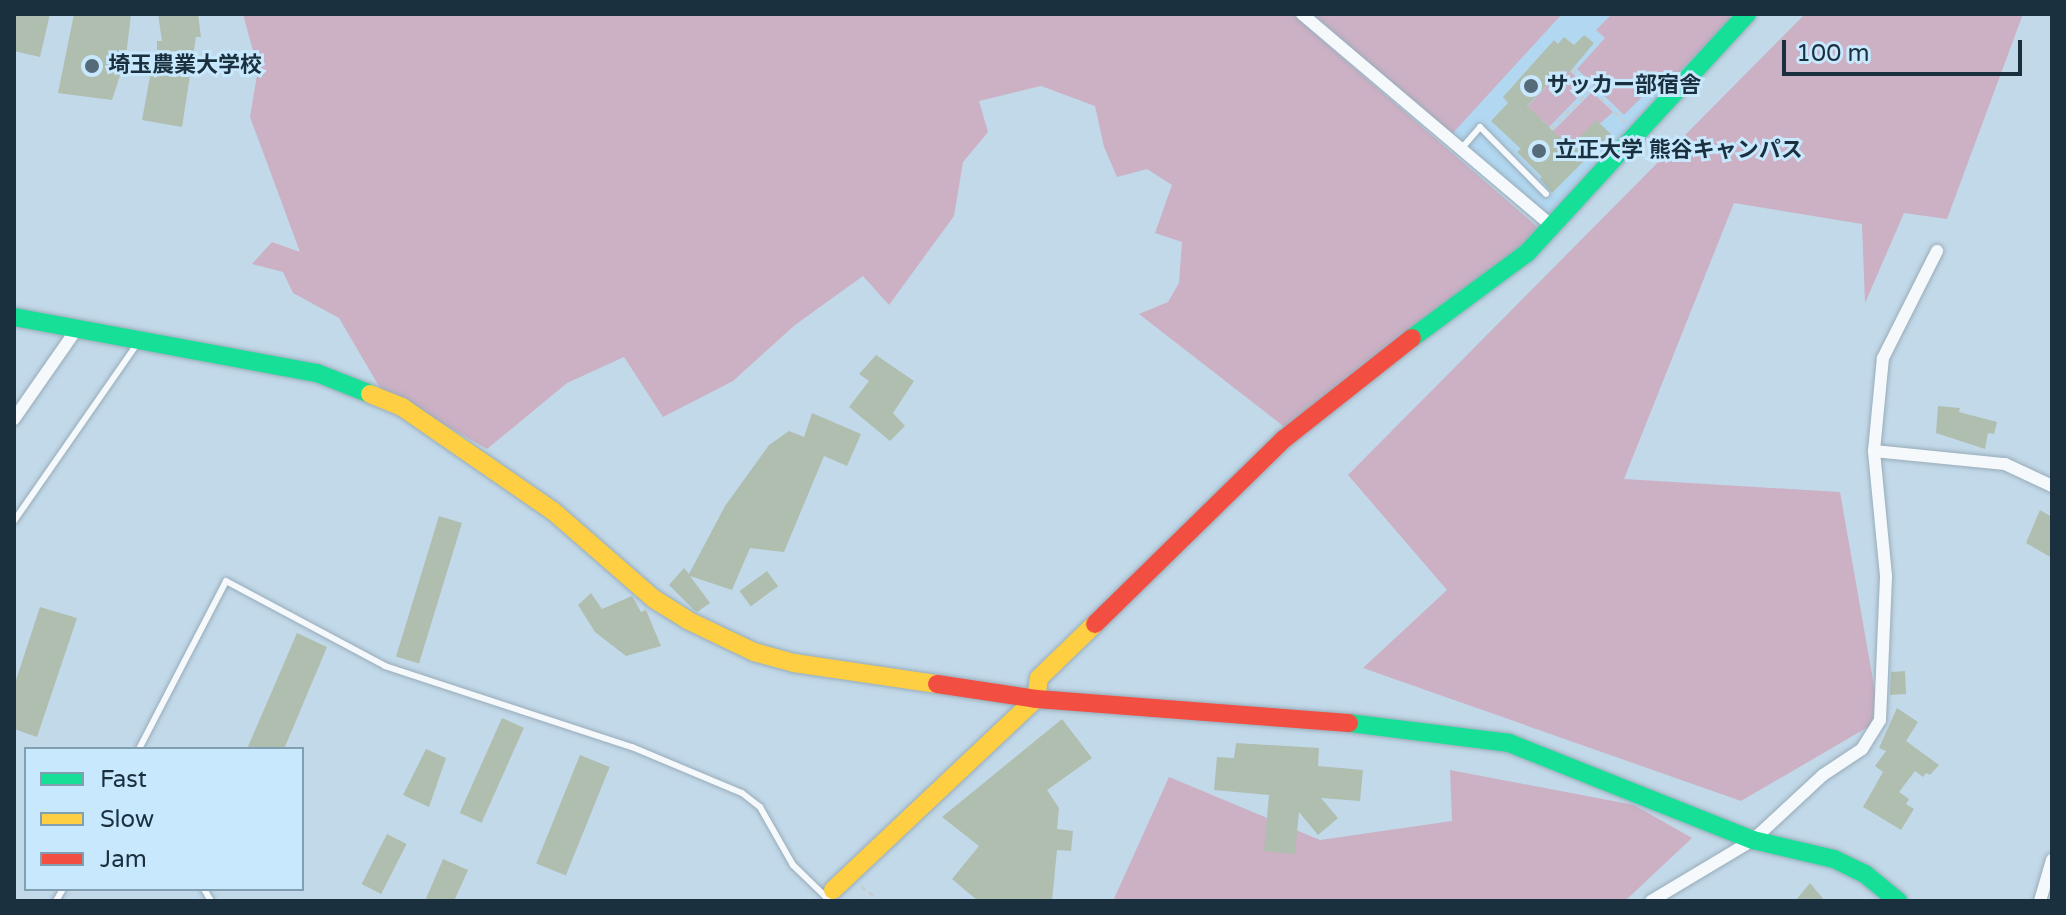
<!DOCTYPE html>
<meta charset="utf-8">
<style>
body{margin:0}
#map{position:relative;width:2066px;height:915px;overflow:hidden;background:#c2d9e9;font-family:"Varela Round","Noto Sans JP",sans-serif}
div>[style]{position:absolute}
.built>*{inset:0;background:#b2d7f0}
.green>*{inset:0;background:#ccb0c4}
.building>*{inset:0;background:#b0beaf;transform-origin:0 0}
.path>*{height:3px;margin-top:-1.5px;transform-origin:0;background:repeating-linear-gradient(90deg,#c7ced3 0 6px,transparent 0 10px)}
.roads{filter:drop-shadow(0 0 2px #98acb9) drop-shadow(0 0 2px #98acb9)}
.lane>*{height:6px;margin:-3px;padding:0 3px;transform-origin:3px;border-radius:3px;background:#f6f9fc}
.street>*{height:12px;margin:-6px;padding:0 6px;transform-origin:6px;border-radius:6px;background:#f6f9fc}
.fast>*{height:18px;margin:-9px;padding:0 9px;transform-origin:9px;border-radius:9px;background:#16e098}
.slow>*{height:18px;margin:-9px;padding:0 9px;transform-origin:9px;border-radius:9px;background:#ffcf43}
.jam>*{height:18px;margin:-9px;padding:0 9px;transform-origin:9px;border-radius:9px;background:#f24e42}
.dots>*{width:22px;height:22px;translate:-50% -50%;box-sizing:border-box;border:4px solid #c8e8fe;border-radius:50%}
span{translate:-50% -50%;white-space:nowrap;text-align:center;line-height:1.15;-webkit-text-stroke:6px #c8e8fe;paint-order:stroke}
.poi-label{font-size:22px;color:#1a303e;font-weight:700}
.left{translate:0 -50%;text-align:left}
.frame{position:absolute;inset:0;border:16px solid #1a303e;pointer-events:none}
.legend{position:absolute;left:24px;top:747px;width:280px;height:144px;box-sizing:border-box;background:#c8e8fe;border:2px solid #829eb1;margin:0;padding:10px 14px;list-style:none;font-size:24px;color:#1a303e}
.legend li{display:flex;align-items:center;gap:16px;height:40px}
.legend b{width:40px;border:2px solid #829eb1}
.scale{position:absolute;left:1782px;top:40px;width:240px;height:36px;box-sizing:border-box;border:4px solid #1a303e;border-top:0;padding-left:10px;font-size:24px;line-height:28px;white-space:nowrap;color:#1a303e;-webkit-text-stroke:6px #c8e8fe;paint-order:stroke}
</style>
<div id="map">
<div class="built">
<i style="clip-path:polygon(1302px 14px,1753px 14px,1544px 227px)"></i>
</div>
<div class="green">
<i style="clip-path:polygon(243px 14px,1292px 14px,1541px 230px,1522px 252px,1287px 429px,1139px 314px,1168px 302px,1179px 283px,1182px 242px,1155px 233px,1172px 185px,1147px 169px,1117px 177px,1104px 147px,1095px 106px,1041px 86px,979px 101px,988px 132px,963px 162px,954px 216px,889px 305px,863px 276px,795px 325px,733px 381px,663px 417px,624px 357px,567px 383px,487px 449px,380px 388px,339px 318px,293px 293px,283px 272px,252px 264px,272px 242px,300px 252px,250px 117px,258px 69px)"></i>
<i style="clip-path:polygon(1313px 14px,1562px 14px,1451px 135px)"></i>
<i style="clip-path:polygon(1612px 14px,1729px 14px,1731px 19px,1663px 88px,1656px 83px,1624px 115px,1577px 69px,1605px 38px,1596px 30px)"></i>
<i style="clip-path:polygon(1805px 14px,2023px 14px,1947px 219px,1904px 213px,1865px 303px,1862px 224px,1734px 203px,1624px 479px,1840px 492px,1880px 720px,1741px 801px,1363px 668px,1447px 590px,1348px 475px)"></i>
<i style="clip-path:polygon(1563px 69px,1568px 73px,1570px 71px,1587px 88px,1549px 127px,1542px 120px,1538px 123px,1523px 111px)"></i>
<i style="clip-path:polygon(1592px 92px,1613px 112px,1556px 162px,1553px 131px)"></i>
<i style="clip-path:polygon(1450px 770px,1634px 805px,1692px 838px,1625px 901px,1113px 901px,1169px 777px,1320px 840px,1452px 821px)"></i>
</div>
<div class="building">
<i style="clip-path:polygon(14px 14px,50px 14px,40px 57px,14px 51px)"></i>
<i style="clip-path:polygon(74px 14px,131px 14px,126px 57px,112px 100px,58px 93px)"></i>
<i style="clip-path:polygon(158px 14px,198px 14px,201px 37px,196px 37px,182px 127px,142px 120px,151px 71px,157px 76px,157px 41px,162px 41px)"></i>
<i style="clip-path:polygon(1584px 35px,1594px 43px,1584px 55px,1568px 74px,1563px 69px,1527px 106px,1570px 147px,1596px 120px,1611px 134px,1552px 193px,1540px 179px,1542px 177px,1517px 152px,1521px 149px,1491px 121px,1508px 103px,1503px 97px,1554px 40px,1558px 44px,1564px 37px,1574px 45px)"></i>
<i style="clip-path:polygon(876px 355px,914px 381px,893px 413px,905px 426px,890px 441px,849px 407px,869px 381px,859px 374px)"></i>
<i style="clip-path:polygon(1938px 406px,1960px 408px,1959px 412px,1997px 422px,1994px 434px,1988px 433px,1985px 449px,1936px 433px)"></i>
<i style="clip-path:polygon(812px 413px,861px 434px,847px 466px,824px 456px,784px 552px,750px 548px,732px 590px,690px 576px,710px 603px,697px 612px,693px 609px,669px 585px,684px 568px,689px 574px,725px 506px,769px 445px,789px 431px,804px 437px)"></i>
<i style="clip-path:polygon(2040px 510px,2052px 517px,2052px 558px,2026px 543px)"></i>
<i style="left:439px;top:516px;width:24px;height:147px;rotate:17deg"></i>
<i style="left:767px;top:571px;width:19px;height:34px;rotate:54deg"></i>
<i style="clip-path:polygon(591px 593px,602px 609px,632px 596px,641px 612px,646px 610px,661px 646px,626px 656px,595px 632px,578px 605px)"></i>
<i style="clip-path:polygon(40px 607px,77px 618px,37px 737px,14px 729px,14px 686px)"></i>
<i style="clip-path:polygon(297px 633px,327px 647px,284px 749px,247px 749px)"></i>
<i style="clip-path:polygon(1905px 671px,1906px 694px,1890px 695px,1891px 672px)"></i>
<i style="clip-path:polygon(1897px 708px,1918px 722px,1906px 741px,1939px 765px,1930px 775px,1926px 773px,1923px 777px,1915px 771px,1899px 792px,1909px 799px,1906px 804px,1914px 809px,1901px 830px,1863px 807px,1883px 772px,1875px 766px,1886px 751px,1879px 748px)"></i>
<i style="left:502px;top:718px;width:24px;height:104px;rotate:24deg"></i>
<i style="clip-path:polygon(1062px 719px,1092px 758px,1047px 790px,1059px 808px,1057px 829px,1073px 831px,1071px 851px,1057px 850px,1052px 901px,978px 901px,952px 879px,979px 846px,942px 817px)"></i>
<i style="clip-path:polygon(1236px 743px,1319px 748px,1318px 766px,1363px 770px,1360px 801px,1321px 798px,1338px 818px,1318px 835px,1299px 812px,1295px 854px,1264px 851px,1269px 795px,1214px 790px,1217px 757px,1234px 758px)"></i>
<i style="clip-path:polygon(426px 749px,446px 758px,429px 807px,403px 795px)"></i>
<i style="left:580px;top:755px;width:32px;height:117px;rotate:22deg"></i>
<i style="left:387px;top:834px;width:22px;height:56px;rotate:27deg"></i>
<i style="clip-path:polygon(443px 859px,468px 870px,454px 901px,425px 901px)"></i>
<i style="clip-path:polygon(1810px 883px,1825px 901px,1795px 901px)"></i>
</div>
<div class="path">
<i style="left:1572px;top:69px;width:75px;rotate:45deg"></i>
<i style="left:1551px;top:129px;width:58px;rotate:-45deg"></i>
<i style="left:861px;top:886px;width:24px;rotate:38deg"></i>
</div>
<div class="roads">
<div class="lane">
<i style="left:1461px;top:149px;width:29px;rotate:-49deg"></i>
<i style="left:1480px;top:127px;width:94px;rotate:45.4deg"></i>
<i style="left:14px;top:521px;width:216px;rotate:-55.2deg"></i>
<i style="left:139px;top:749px;width:189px;rotate:-62.6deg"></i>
<i style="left:226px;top:581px;width:180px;rotate:28.1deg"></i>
<i style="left:385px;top:666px;width:260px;rotate:18.2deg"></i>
<i style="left:632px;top:747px;width:119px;rotate:22.7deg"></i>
<i style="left:742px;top:793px;width:23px;rotate:38deg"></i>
<i style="left:760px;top:807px;width:67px;rotate:60.4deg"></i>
<i style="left:793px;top:865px;width:49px;rotate:44.2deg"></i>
<i style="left:204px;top:889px;width:14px;rotate:60deg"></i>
<i style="left:56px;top:901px;width:14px;rotate:-60deg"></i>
</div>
<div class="street">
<i style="left:1302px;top:14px;width:326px;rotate:40.3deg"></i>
<i style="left:14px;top:419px;width:108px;rotate:-55.1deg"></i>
<i style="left:1874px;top:451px;width:132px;rotate:5.7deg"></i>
<i style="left:2005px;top:464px;width:52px;rotate:25.1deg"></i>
<i style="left:1651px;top:901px;width:119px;rotate:-30.9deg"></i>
<i style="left:1753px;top:840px;width:96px;rotate:-42.9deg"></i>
<i style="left:1823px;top:775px;width:47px;rotate:-33.7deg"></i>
<i style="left:1862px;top:749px;width:34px;rotate:-58deg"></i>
<i style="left:1880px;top:720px;width:144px;rotate:-87.6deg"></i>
<i style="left:1886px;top:576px;width:126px;rotate:-95.5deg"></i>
<i style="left:1874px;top:451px;width:93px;rotate:-84.5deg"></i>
<i style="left:1883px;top:358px;width:120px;rotate:-63.2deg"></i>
<i style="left:2040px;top:901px;width:43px;rotate:-73.7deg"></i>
</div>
<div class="fast">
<i style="left:14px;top:317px;width:308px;rotate:10.5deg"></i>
<i style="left:317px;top:373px;width:57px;rotate:21.6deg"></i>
<i style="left:1412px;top:338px;width:143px;rotate:-36.5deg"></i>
<i style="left:1527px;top:253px;width:325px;rotate:-47.4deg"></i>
<i style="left:1349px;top:723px;width:161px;rotate:7.1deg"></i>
<i style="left:1509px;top:743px;width:263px;rotate:21.7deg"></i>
<i style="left:1753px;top:840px;width:83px;rotate:13.2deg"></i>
<i style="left:1834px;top:859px;width:34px;rotate:26deg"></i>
<i style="left:1865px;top:874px;width:43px;rotate:39.3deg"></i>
</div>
<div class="slow">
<i style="left:370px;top:394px;width:35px;rotate:22deg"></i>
<i style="left:402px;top:407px;width:183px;rotate:34.6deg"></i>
<i style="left:553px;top:511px;width:134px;rotate:41.1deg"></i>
<i style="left:654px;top:599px;width:39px;rotate:32deg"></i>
<i style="left:687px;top:620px;width:74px;rotate:25.5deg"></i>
<i style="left:754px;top:652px;width:41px;rotate:15.4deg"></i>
<i style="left:794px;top:663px;width:145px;rotate:8.4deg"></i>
<i style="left:833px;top:890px;width:279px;rotate:-43.3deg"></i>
<i style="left:1036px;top:699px;width:21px;rotate:-82deg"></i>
<i style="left:1039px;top:678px;width:78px;rotate:-44deg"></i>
</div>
<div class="jam">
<i style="left:1095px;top:624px;width:264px;rotate:-44.4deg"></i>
<i style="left:1284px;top:439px;width:163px;rotate:-38.3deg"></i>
<i style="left:937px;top:684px;width:100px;rotate:8.6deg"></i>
<i style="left:1036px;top:699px;width:314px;rotate:4.4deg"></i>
</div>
</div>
<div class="dots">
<i style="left:92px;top:66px;background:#556b7a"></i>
<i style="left:1531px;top:86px;background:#556b7a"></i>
<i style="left:1539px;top:151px;background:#556b7a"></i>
</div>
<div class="poi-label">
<span class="left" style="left:108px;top:66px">埼玉農業大学校</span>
<span class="left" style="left:1547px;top:86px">サッカー部宿舎</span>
<span class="left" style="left:1555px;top:151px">立正大学 熊谷キャンパス</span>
</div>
<div class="frame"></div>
<ul class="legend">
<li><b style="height:10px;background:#16e098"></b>Fast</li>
<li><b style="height:10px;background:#ffcf43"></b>Slow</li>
<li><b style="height:10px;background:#f24e42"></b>Jam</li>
</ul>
<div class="scale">100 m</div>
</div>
